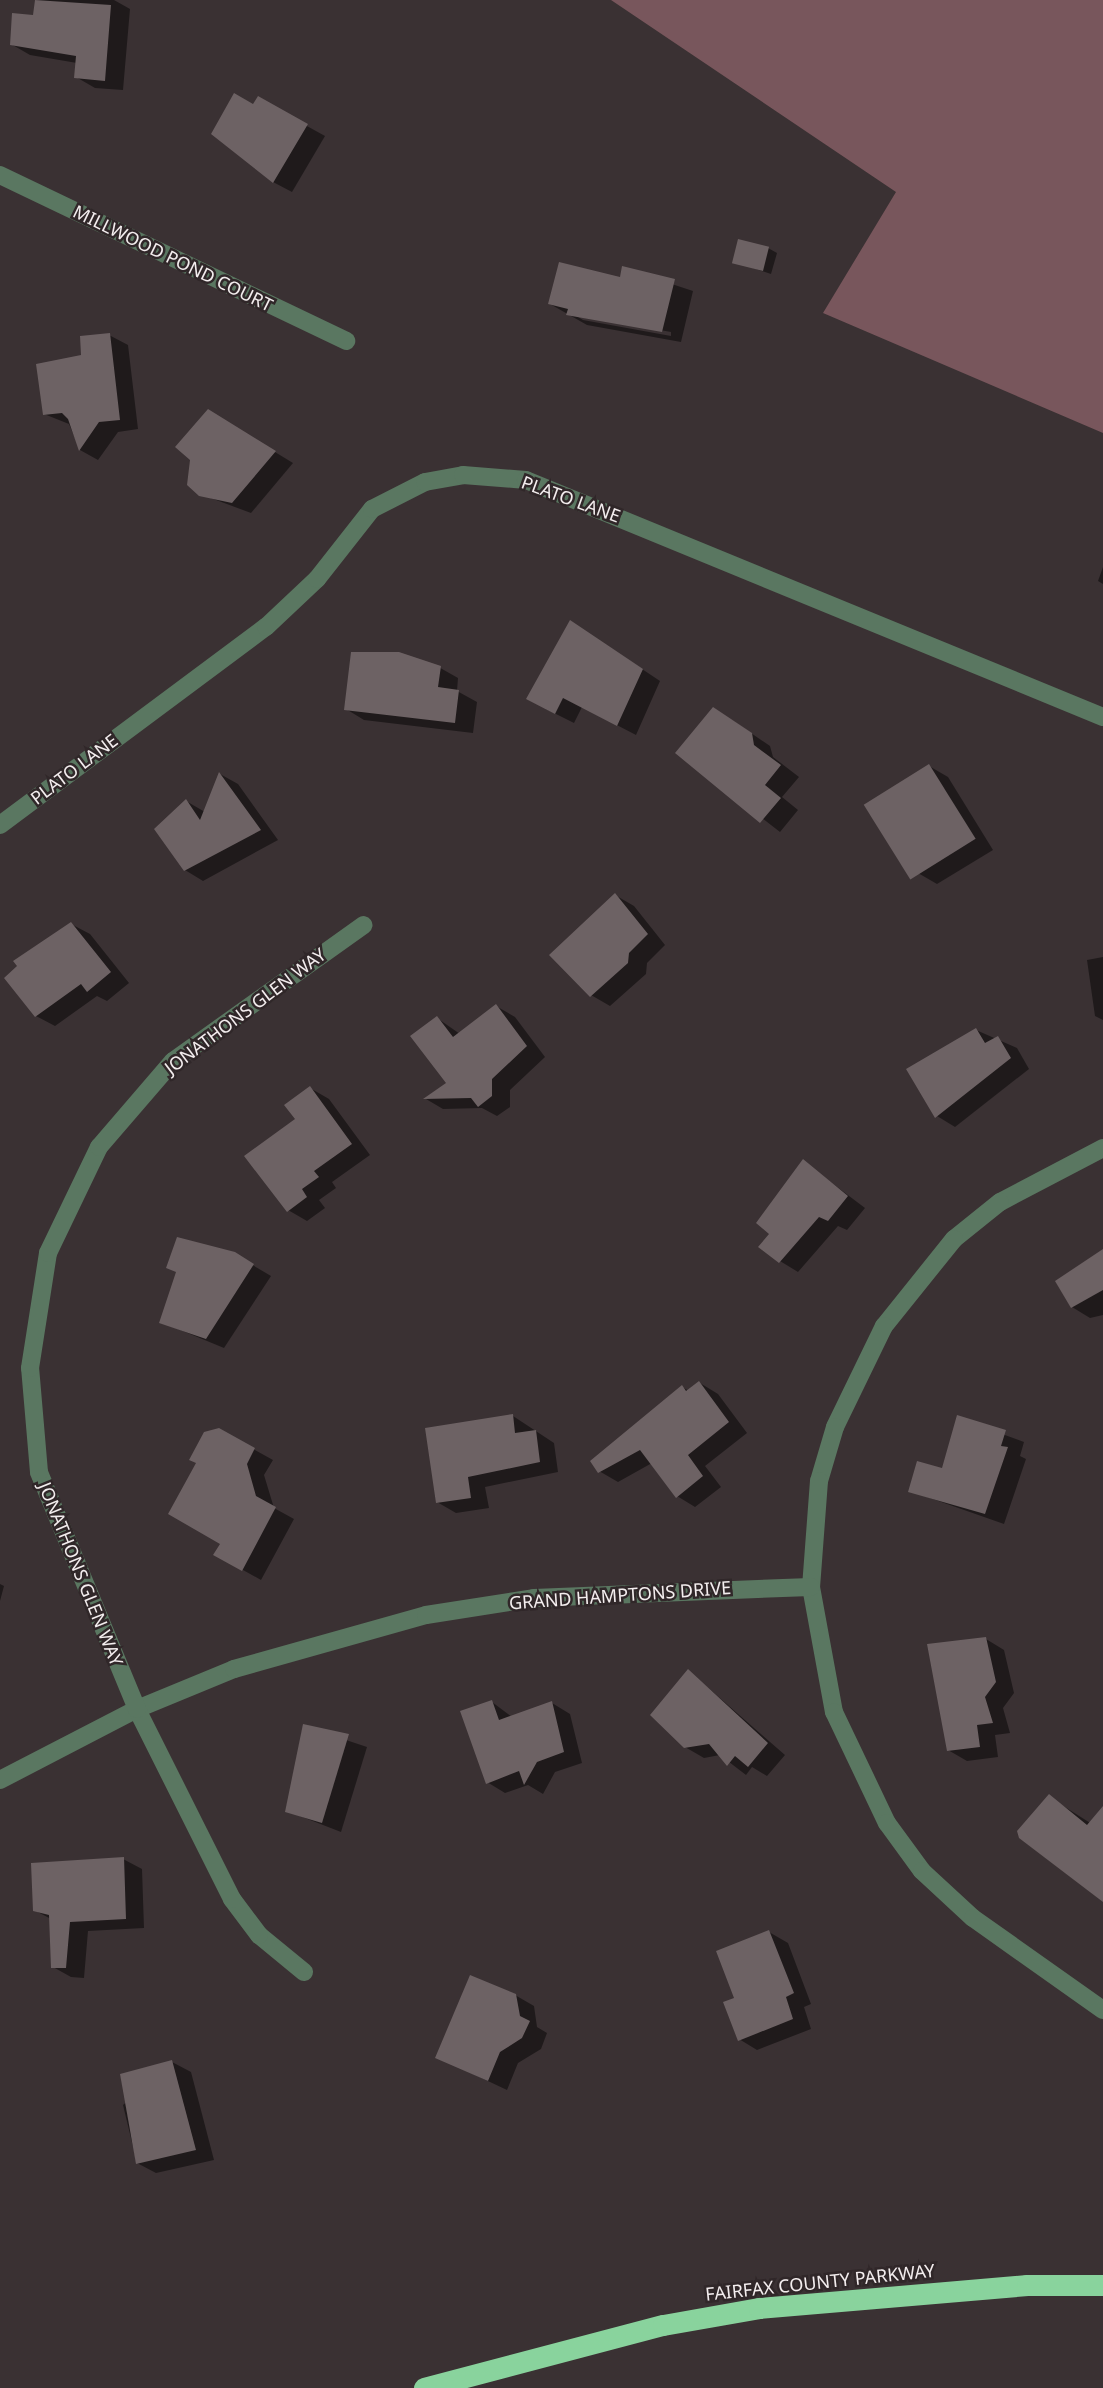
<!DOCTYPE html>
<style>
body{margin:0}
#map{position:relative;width:1103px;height:2388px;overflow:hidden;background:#3a3133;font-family:"Noto Sans",sans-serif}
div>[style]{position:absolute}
.forest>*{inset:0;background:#78565c}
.shadow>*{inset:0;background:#0007}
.building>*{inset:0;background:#6d6264;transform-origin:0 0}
.minor>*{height:18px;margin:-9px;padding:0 9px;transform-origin:9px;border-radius:9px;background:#5a7761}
.highway>*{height:21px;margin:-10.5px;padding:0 10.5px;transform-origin:10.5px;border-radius:10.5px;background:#89d39d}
span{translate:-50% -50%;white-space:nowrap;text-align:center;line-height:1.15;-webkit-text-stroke:5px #302729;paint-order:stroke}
.street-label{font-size:18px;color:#f3edee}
</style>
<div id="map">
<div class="forest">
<i style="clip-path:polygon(611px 0,1103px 0,1103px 433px,823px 313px,896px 192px)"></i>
</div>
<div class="shadow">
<i style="clip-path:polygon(36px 0,114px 0,130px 9px,123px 90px,95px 88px,76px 77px,77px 63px,30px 55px,11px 44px,35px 17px)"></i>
<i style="clip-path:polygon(258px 99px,325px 136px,292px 192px,273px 182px,254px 106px)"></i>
<i style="clip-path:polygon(768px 248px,777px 253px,771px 274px,735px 262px)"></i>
<i style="clip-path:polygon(evenodd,623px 268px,693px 291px,681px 342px,587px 325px,550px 304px,621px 279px,623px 268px,575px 315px,671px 332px,671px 336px,583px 320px,575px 315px)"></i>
<i style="clip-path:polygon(109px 335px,128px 345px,138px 429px,118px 432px,98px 460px,80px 450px,69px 424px,44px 414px,83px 356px)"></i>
<i style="clip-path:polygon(226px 422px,293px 463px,251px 513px,200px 494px)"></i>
<i style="clip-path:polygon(1103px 567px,1103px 584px,1098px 581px)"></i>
<i style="clip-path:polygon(588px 633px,660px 681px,636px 735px,582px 707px,574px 723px,546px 709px)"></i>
<i style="clip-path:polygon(435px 665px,458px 678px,457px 691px,477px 702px,473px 733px,364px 720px,346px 709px)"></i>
<i style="clip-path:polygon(732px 720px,770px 746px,773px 757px,799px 777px,782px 797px,798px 810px,780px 832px,678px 753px)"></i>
<i style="clip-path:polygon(929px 766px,948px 777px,993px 850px,937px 884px,918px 873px)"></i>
<i style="clip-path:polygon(220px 774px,238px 784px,278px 840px,203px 881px,185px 870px,186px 801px,205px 812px)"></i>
<i style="clip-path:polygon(615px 895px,634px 906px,665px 945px,647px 963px,646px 974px,610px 1006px,591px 995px)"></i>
<i style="clip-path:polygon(71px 924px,90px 934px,129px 983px,107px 1001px,97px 996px,55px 1026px,36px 1016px)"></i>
<i style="clip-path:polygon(1103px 957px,1103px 1020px,1095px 1016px,1087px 960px)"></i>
<i style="clip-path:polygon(496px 1006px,515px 1017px,545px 1057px,510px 1090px,510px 1107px,497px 1116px,482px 1108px,443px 1109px,426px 1099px,449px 1083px,437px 1018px,460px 1034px)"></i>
<i style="clip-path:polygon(976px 1030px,1017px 1048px,1029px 1069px,955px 1127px,937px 1116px)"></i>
<i style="clip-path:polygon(310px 1088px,329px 1099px,370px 1155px,332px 1182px,336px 1188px,319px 1200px,325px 1208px,307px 1221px,288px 1210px,297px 1120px)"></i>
<i style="clip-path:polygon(804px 1162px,865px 1208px,847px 1230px,838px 1226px,798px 1272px,780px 1261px,771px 1234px)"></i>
<i style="clip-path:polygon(1103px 1250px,1103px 1315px,1090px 1318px,1072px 1307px)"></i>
<i style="clip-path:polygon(234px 1254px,271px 1276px,224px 1348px,161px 1322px)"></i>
<i style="clip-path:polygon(700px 1383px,718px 1394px,747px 1433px,705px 1466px,721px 1487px,695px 1507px,677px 1496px,652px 1463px,618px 1482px,599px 1471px,682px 1387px,689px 1391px)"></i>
<i style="clip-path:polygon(513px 1416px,554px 1443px,558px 1472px,485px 1487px,489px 1508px,456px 1513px,437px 1502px)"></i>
<i style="clip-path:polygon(958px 1418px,1024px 1442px,1020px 1456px,1026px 1459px,1004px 1524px,910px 1491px,943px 1470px)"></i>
<i style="clip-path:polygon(219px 1430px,273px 1460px,264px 1475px,274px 1508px,294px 1519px,261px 1580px,234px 1565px,222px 1543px,198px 1463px)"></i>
<i style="clip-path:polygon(0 1584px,4px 1586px,0 1601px)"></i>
<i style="clip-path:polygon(986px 1639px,1004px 1650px,1014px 1693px,1003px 1708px,1010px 1733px,995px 1735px,998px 1757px,967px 1761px,948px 1750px)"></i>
<i style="clip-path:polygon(689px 1671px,785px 1755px,767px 1776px,752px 1767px,746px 1775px,720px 1755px,704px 1758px,685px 1747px)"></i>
<i style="clip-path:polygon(492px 1702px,512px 1717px,552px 1703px,570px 1714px,582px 1763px,555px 1772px,543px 1794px,528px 1785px,505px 1793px,487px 1782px)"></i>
<i style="clip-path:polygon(304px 1726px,367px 1747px,341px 1832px,287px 1811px)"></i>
<i style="clip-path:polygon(1049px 1797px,1103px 1831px,1103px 1900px)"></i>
<i style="clip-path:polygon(123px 1859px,142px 1869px,144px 1928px,88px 1931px,84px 1978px,71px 1977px,53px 1967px,51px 1919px,34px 1910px)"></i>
<i style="clip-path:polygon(769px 1932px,788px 1943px,811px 2004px,804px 2007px,811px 2029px,757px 2050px,739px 2039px,737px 1999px)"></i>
<i style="clip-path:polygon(515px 1995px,534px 2006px,537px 2027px,547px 2033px,541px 2049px,518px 2063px,507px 2090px,437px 2057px)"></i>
<i style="clip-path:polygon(172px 2062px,191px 2072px,214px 2160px,156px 2173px,137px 2163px,123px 2105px)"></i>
</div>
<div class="building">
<i style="clip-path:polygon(35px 0,111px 5px,105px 81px,74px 78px,76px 56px,10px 45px,12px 13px,33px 15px)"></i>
<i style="clip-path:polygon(234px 93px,253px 104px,258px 96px,308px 124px,273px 183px,211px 134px)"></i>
<i style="left:738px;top:239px;width:32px;height:25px;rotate:14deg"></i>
<i style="clip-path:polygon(559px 262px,620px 277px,622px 266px,675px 279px,662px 332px,566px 315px,568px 309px,548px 304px)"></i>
<i style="clip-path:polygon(110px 333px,120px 420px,99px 422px,79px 451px,68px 419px,62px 413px,43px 415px,36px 364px,81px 355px,80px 336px)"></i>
<i style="clip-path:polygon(208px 409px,276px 451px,232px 503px,199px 496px,187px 485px,190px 460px,175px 447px)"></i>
<i style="clip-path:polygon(570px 620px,643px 669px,617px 726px,563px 698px,555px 714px,526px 699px)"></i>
<i style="clip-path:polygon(351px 652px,399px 652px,441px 666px,438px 687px,459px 690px,455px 723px,344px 710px)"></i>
<i style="clip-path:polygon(713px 707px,752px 733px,754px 745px,781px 765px,765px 785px,781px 798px,760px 823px,675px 753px)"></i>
<i style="left:929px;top:764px;width:88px;height:77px;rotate:58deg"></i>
<i style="clip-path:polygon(219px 772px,261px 830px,184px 871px,154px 829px,186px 799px,200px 820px)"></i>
<i style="clip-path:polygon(615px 893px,648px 934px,629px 953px,628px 963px,590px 997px,549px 955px)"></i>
<i style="clip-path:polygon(71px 922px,111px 972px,87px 992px,81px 984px,35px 1017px,4px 978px,17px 966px,13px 961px)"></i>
<i style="clip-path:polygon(496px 1004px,527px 1046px,492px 1079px,492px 1096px,478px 1107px,471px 1098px,423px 1099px,446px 1083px,410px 1036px,437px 1016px,453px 1037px)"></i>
<i style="clip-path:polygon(976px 1028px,985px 1043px,998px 1036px,1011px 1058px,935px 1118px,906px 1069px)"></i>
<i style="clip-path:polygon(310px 1086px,352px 1144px,314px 1171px,319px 1177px,302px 1189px,307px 1197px,287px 1212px,244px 1156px,295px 1119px,284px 1105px)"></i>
<i style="clip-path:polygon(803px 1159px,848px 1196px,828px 1221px,819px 1217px,779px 1263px,758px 1247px,769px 1234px,756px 1223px)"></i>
<i style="clip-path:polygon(177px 1237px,235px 1252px,254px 1264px,206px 1339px,159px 1323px,176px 1272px,166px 1268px)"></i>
<i style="clip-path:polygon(1103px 1249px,1103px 1290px,1071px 1308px,1055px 1281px)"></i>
<i style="clip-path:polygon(699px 1381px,729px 1422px,688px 1455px,703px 1476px,676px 1498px,640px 1450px,598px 1473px,590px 1461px,682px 1385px,686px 1391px)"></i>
<i style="clip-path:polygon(513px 1414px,515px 1433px,536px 1430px,540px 1462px,468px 1477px,471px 1498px,436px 1503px,425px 1428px)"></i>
<i style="clip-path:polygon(957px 1415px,1006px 1430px,1001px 1446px,1008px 1447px,985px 1514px,908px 1492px,917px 1461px,942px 1468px)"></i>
<i style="clip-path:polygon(219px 1428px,255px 1448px,247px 1464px,256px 1496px,276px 1507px,242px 1571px,213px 1555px,220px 1544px,168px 1514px,196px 1463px,189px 1460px,204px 1432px)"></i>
<i style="clip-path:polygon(986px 1637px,996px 1682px,985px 1697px,993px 1723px,977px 1725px,980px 1747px,947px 1751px,927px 1644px)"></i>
<i style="clip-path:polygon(688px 1669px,768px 1743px,748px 1767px,735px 1756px,727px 1766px,709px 1744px,684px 1748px,650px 1715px)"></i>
<i style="clip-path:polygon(492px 1700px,499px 1720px,552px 1701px,564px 1752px,537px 1762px,524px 1785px,519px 1771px,486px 1784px,460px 1711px)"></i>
<i style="clip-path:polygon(303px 1724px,349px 1734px,322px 1823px,285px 1812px)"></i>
<i style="clip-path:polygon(1049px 1794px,1087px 1825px,1103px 1806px,1103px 1902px,1019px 1838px,1017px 1831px)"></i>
<i style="clip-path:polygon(124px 1857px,126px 1919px,70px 1922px,66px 1968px,51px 1968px,49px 1915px,33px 1911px,31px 1863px)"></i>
<i style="clip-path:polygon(769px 1930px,794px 1993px,786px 1997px,793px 2019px,738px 2041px,723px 2002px,734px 1998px,716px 1951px)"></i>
<i style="clip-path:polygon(470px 1975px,516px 1994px,520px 2016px,530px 2021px,522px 2038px,500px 2052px,488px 2081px,435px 2058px)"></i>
<i style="clip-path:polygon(172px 2060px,196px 2150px,136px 2164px,120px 2074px)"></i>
</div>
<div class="minor">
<i style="left:0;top:175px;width:384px;rotate:25.6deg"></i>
<i style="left:0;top:825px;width:332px;rotate:-36.7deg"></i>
<i style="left:266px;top:627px;width:70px;rotate:-43.3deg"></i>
<i style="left:317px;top:579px;width:89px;rotate:-51.8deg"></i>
<i style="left:372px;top:509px;width:59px;rotate:-27deg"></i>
<i style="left:425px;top:482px;width:39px;rotate:-10deg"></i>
<i style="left:463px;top:475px;width:63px;rotate:4.5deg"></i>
<i style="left:526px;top:480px;width:624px;rotate:22.33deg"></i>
<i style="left:1103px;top:1148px;width:116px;rotate:152.3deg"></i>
<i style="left:1000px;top:1202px;width:59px;rotate:141.2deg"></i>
<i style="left:954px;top:1239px;width:112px;rotate:128.8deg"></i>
<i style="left:884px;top:1326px;width:112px;rotate:115.9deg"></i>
<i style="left:835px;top:1427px;width:56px;rotate:106.5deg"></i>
<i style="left:819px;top:1481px;width:106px;rotate:94.3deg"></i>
<i style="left:811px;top:1587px;width:127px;rotate:79.6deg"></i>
<i style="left:834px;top:1712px;width:123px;rotate:64.5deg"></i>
<i style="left:887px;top:1823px;width:59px;rotate:53.9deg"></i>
<i style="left:922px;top:1871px;width:69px;rotate:42.7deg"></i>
<i style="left:973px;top:1918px;width:159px;rotate:35.3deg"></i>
<i style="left:0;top:1780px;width:154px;rotate:-27.4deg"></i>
<i style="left:137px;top:1709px;width:105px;rotate:-22.4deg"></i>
<i style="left:234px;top:1669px;width:199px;rotate:-15.7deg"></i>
<i style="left:426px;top:1615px;width:109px;rotate:-8.9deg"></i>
<i style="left:534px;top:1598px;width:277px;rotate:-2.3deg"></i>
<i style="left:304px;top:1972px;width:58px;rotate:-140.6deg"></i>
<i style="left:259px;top:1935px;width:45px;rotate:-126.9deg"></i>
<i style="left:232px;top:1899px;width:212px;rotate:-116.6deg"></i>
<i style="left:137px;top:1709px;width:256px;rotate:-112.5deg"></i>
<i style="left:39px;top:1472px;width:104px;rotate:-94.9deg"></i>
<i style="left:30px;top:1368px;width:116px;rotate:-81.1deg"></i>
<i style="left:48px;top:1253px;width:118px;rotate:-64.3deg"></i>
<i style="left:99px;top:1147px;width:113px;rotate:-49.3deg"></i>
<i style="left:173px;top:1061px;width:234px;rotate:-35.5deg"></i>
</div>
<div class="highway">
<i style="left:424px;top:2388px;width:247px;rotate:-14.8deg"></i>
<i style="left:663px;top:2325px;width:97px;rotate:-10deg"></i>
<i style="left:759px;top:2308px;width:269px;rotate:-4.9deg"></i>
<i style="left:1027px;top:2285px;width:76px"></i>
</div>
<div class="street-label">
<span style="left:173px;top:258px;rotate:26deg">MILLWOOD POND COURT</span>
<span style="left:571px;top:499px;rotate:20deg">PLATO LANE</span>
<span style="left:74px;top:769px;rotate:-37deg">PLATO LANE</span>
<span style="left:245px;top:1011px;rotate:-37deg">JONATHONS GLEN WAY</span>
<span style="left:81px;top:1574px;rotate:68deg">JONATHONS GLEN WAY</span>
<span style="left:620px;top:1595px;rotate:-4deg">GRAND HAMPTONS DRIVE</span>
<span style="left:820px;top:2282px;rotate:-6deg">FAIRFAX COUNTY PARKWAY</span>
</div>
</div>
